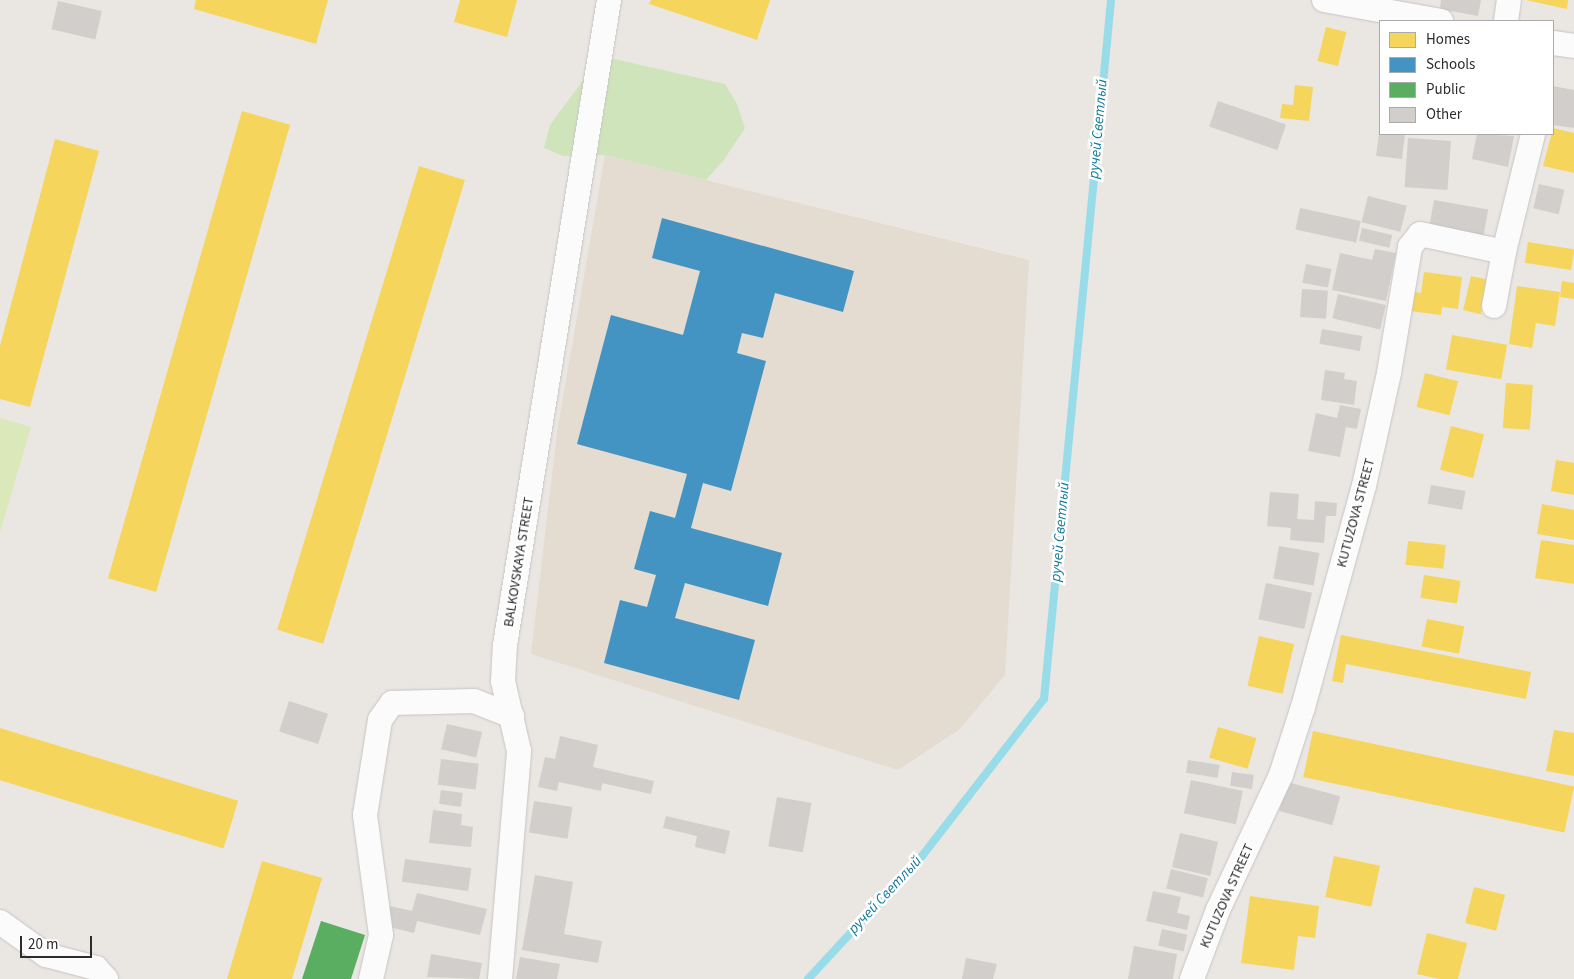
<!DOCTYPE html>
<meta charset="utf-8">
<style>
body{margin:0}
#map{position:relative;width:1574px;height:979px;overflow:hidden;background:#eae6e2;font-family:"Source Sans 3",sans-serif}
div>[style]{position:absolute}
.education>*{inset:0;background:#e4dcd1}
.green>*{inset:0;background:#d0e4bc}
.pitch>*{inset:0;background:#dbe8ba}
.homes>*{inset:0;background:#f6d55c;transform-origin:0 0}
.schools>*{inset:0;background:#4393c3}
.public>*{inset:0;background:#5aae61}
.stream>*{height:8px;margin:-4px;padding:0 4px;transform-origin:4px;border-radius:4px;background:#98dce9}
.building>*{inset:0;background:#d1cecb;transform-origin:0 0}
.roads{filter:drop-shadow(0 0 1px #c6c5c5) drop-shadow(0 0 1px #c6c5c5)}
.street>*{height:24px;margin:-12px;padding:0 12px;transform-origin:12px;border-radius:12px;background:#fcfbfb}
span{translate:-50% -50%;white-space:nowrap;text-align:center;line-height:1.15;-webkit-text-stroke:5px #fff;paint-order:stroke}
.street-label{font-size:14px;color:#2c2c2c}
.water-label{font-size:15px;color:#11799a;font-style:italic}
.legend{position:absolute;left:1379px;top:20px;width:175px;height:115px;box-sizing:border-box;background:#fff;border:1px solid #ababab;margin:0;padding:6px 9px;list-style:none;font-size:15px;color:#2c2c2c}
.legend li{display:flex;align-items:center;gap:10px;height:25px}
.legend b{width:25px;border:1px solid #ababab}
.scale{position:absolute;left:20px;top:936px;width:72px;height:22px;box-sizing:border-box;border:2px solid #2c2c2c;border-top:0;padding-left:6px;font-size:15px;line-height:18px;white-space:nowrap;color:#2c2c2c;-webkit-text-stroke:4px #fff;paint-order:stroke}
</style>
<div id="map">
<div class="education">
<i style="clip-path:polygon(605px 155px,1029px 260px,1005px 675px,960px 729px,898px 770px,531px 654px,557px 432px)"></i>
</div>
<div class="green">
<i style="clip-path:polygon(601px 56px,725px 84px,737px 104px,745px 128px,723px 161px,706px 180px,605px 155px,563px 156px,544px 148px,550px 125px)"></i>
</div>
<div class="pitch">
<i style="clip-path:polygon(0 418px,31px 427px,0 532px)"></i>
</div>
<div class="homes">
<i style="clip-path:polygon(196px 0,328px 0,316px 44px,194px 9px)"></i>
<i style="clip-path:polygon(460px 0,517px 0,507px 37px,454px 22px)"></i>
<i style="clip-path:polygon(651px 0,770px 0,757px 40px,649px 4px)"></i>
<i style="clip-path:polygon(1526px 0,1568px 0,1567px 9px)"></i>
<i style="left:1326px;top:27px;width:21px;height:35px;rotate:14deg"></i>
<i style="clip-path:polygon(1295px 85px,1313px 87px,1309px 121px,1280px 118px,1282px 104px,1293px 105px)"></i>
<i style="left:242px;top:111px;width:50px;height:486px;rotate:16deg"></i>
<i style="clip-path:polygon(1553px 128px,1574px 133px,1574px 173px,1543px 166px)"></i>
<i style="clip-path:polygon(55px 139px,99px 151px,30px 407px,0 399px,0 346px)"></i>
<i style="left:419px;top:166px;width:48px;height:485px;rotate:17deg"></i>
<i style="left:1528px;top:242px;width:47px;height:21px;rotate:9deg"></i>
<i style="clip-path:polygon(1424px 272px,1462px 277px,1458px 309px,1442px 307px,1441px 315px,1410px 311px,1412px 291px,1421px 293px)"></i>
<i style="left:1471px;top:276px;width:18px;height:35px;rotate:13deg"></i>
<i style="clip-path:polygon(1562px 281px,1574px 283px,1574px 299px,1560px 297px)"></i>
<i style="clip-path:polygon(1517px 286px,1560px 292px,1555px 326px,1536px 323px,1532px 348px,1509px 344px)"></i>
<i style="left:1452px;top:335px;width:56px;height:35px;rotate:10deg"></i>
<i style="left:1425px;top:373px;width:34px;height:35px;rotate:14deg"></i>
<i style="left:1506px;top:383px;width:27px;height:45px;rotate:4deg"></i>
<i style="left:1451px;top:426px;width:34px;height:45px;rotate:14deg"></i>
<i style="clip-path:polygon(1556px 460px,1574px 463px,1574px 495px,1551px 491px)"></i>
<i style="clip-path:polygon(1542px 504px,1574px 510px,1574px 540px,1537px 534px)"></i>
<i style="clip-path:polygon(1541px 540px,1574px 545px,1574px 584px,1535px 578px)"></i>
<i style="left:1408px;top:541px;width:38px;height:24px;rotate:6deg"></i>
<i style="left:1424px;top:575px;width:37px;height:23px;rotate:9deg"></i>
<i style="left:1427px;top:619px;width:38px;height:28px;rotate:11deg"></i>
<i style="clip-path:polygon(1341px 635px,1531px 672px,1526px 699px,1346px 664px,1343px 683px,1332px 681px)"></i>
<i style="left:1259px;top:636px;width:36px;height:51px;rotate:13deg"></i>
<i style="left:1218px;top:727px;width:40px;height:32px;rotate:16deg"></i>
<i style="left:0;top:728px;width:249px;height:50px;rotate:17deg"></i>
<i style="clip-path:polygon(1554px 730px,1574px 733px,1574px 776px,1546px 771px)"></i>
<i style="left:1313px;top:731px;width:267px;height:47px;rotate:12deg"></i>
<i style="left:1334px;top:856px;width:47px;height:42px;rotate:12deg"></i>
<i style="clip-path:polygon(262px 861px,322px 878px,292px 979px,227px 979px)"></i>
<i style="left:1474px;top:887px;width:32px;height:37px;rotate:14deg"></i>
<i style="clip-path:polygon(1250px 896px,1319px 906px,1315px 938px,1298px 936px,1294px 970px,1241px 963px)"></i>
<i style="clip-path:polygon(1427px 933px,1467px 943px,1458px 979px,1439px 979px,1417px 974px)"></i>
</div>
<div class="schools">
<i style="clip-path:polygon(662px 218px,854px 271px,843px 312px,775px 293px,763px 338px,742px 333px,737px 353px,766px 361px,731px 491px,703px 483px,691px 528px,782px 553px,768px 606px,685px 583px,675px 618px,755px 640px,739px 700px,604px 663px,620px 600px,647px 607px,656px 575px,634px 569px,650px 511px,675px 518px,687px 474px,577px 444px,611px 315px,683px 335px,700px 271px,652px 258px)"></i>
</div>
<div class="public">
<i style="clip-path:polygon(321px 921px,365px 935px,351px 979px,302px 979px)"></i>
</div>
<div class="stream">
<i style="left:808px;top:979px;width:168px;rotate:-47.2deg"></i>
<i style="left:922px;top:856px;width:199px;rotate:-52.2deg"></i>
<i style="left:1044px;top:699px;width:702px;rotate:-84.52deg"></i>
</div>
<div class="building">
<i style="clip-path:polygon(1441px 0,1481px 0,1478px 16px,1440px 9px)"></i>
<i style="left:58px;top:1px;width:45px;height:29px;rotate:13deg"></i>
<i style="clip-path:polygon(1553px 86px,1574px 90px,1574px 128px,1553px 125px)"></i>
<i style="left:1218px;top:101px;width:72px;height:27px;rotate:19deg"></i>
<i style="clip-path:polygon(1379px 134px,1405px 134px,1402px 159px,1376px 156px)"></i>
<i style="clip-path:polygon(1477px 134px,1514px 136px,1508px 167px,1472px 159px)"></i>
<i style="left:1408px;top:138px;width:43px;height:49px;rotate:4deg"></i>
<i style="left:1539px;top:184px;width:26px;height:25px;rotate:13deg"></i>
<i style="left:1368px;top:196px;width:40px;height:27px;rotate:14deg"></i>
<i style="left:1434px;top:200px;width:55px;height:29px;rotate:10deg"></i>
<i style="left:1300px;top:208px;width:62px;height:22px;rotate:12deg"></i>
<i style="left:1362px;top:228px;width:31px;height:13px;rotate:13deg"></i>
<i style="clip-path:polygon(1375px 249px,1396px 253px,1386px 301px,1332px 290px,1340px 253px,1372px 260px)"></i>
<i style="left:1306px;top:264px;width:26px;height:19px;rotate:11deg"></i>
<i style="left:1302px;top:289px;width:26px;height:28px;rotate:4deg"></i>
<i style="left:1338px;top:294px;width:49px;height:25px;rotate:13deg"></i>
<i style="left:1322px;top:329px;width:41px;height:15px;rotate:10deg"></i>
<i style="clip-path:polygon(1325px 370px,1345px 373px,1344px 379px,1357px 381px,1354px 405px,1321px 400px)"></i>
<i style="clip-path:polygon(1340px 405px,1361px 409px,1357px 429px,1346px 427px,1340px 457px,1308px 451px,1316px 413px,1337px 418px)"></i>
<i style="left:1431px;top:485px;width:35px;height:19px;rotate:10deg"></i>
<i style="clip-path:polygon(1270px 492px,1299px 494px,1297px 519px,1314px 520px,1315px 501px,1337px 503px,1336px 516px,1326px 516px,1324px 543px,1290px 540px,1291px 528px,1267px 526px)"></i>
<i style="left:1279px;top:546px;width:41px;height:33px;rotate:10deg"></i>
<i style="left:1266px;top:583px;width:47px;height:37px;rotate:12deg"></i>
<i style="left:289px;top:701px;width:41px;height:32px;rotate:18deg"></i>
<i style="left:447px;top:724px;width:36px;height:26px;rotate:13deg"></i>
<i style="clip-path:polygon(560px 736px,598px 745px,593px 767px,654px 781px,651px 794px,602px 783px,601px 791px,559px 782px,557px 791px,538px 787px,545px 757px,555px 759px)"></i>
<i style="left:441px;top:759px;width:38px;height:26px;rotate:7deg"></i>
<i style="left:1188px;top:760px;width:32px;height:13px;rotate:9deg"></i>
<i style="left:1232px;top:772px;width:22px;height:14px;rotate:8deg"></i>
<i style="left:1191px;top:780px;width:53px;height:34px;rotate:12deg"></i>
<i style="left:1287px;top:782px;width:55px;height:30px;rotate:15deg"></i>
<i style="left:441px;top:790px;width:22px;height:14px;rotate:8deg"></i>
<i style="left:777px;top:797px;width:35px;height:50px;rotate:10deg"></i>
<i style="left:534px;top:801px;width:39px;height:32px;rotate:9deg"></i>
<i style="clip-path:polygon(433px 810px,462px 814px,461px 825px,473px 827px,471px 847px,429px 843px)"></i>
<i style="clip-path:polygon(666px 816px,730px 831px,725px 854px,695px 847px,697px 836px,663px 828px)"></i>
<i style="left:1180px;top:833px;width:39px;height:35px;rotate:13deg"></i>
<i style="left:405px;top:859px;width:67px;height:23px;rotate:8deg"></i>
<i style="left:1171px;top:869px;width:38px;height:20px;rotate:14deg"></i>
<i style="clip-path:polygon(535px 875px,573px 882px,564px 934px,602px 941px,598px 963px,522px 950px)"></i>
<i style="clip-path:polygon(1153px 891px,1181px 897px,1177px 913px,1190px 916px,1187px 930px,1146px 921px)"></i>
<i style="clip-path:polygon(417px 893px,487px 909px,480px 935px,417px 921px,414px 933px,385px 926px,390px 906px,412px 911px)"></i>
<i style="left:1162px;top:929px;width:26px;height:17px;rotate:13deg"></i>
<i style="clip-path:polygon(1134px 946px,1177px 954px,1173px 979px,1128px 979px)"></i>
<i style="clip-path:polygon(431px 954px,482px 963px,479px 979px,427px 977px)"></i>
<i style="clip-path:polygon(520px 957px,560px 964px,557px 979px,516px 979px)"></i>
<i style="clip-path:polygon(966px 958px,997px 964px,993px 979px,962px 979px)"></i>
</div>
<div class="roads">
<div class="street">
<i style="left:1324px;top:0;width:119px;rotate:10.2deg"></i>
<i style="left:1506px;top:21px;width:21px;rotate:-82deg"></i>
<i style="left:1553px;top:43px;width:21px;rotate:8deg"></i>
<i style="left:1494px;top:306px;width:55px;rotate:-79.5deg"></i>
<i style="left:0;top:922px;width:57px;rotate:35.7deg"></i>
<i style="left:46px;top:955px;width:52px;rotate:14.6deg"></i>
<i style="left:96px;top:968px;width:15px;rotate:48deg"></i>
<i style="left:371px;top:979px;width:45px;rotate:-77.2deg"></i>
<i style="left:381px;top:935px;width:121px;rotate:-97.6deg"></i>
<i style="left:365px;top:815px;width:96px;rotate:-81deg"></i>
<i style="left:380px;top:720px;width:21px;rotate:-55deg"></i>
<i style="left:392px;top:703px;width:82px;rotate:-1.4deg"></i>
<i style="left:474px;top:701px;width:41px;rotate:21.5deg"></i>
<i style="left:500px;top:979px;width:229px;rotate:-85.2deg"></i>
<i style="left:519px;top:751px;width:72px;rotate:-102.9deg"></i>
<i style="left:503px;top:681px;width:36px;rotate:-87deg"></i>
<i style="left:505px;top:645px;width:653px;rotate:-80.84deg"></i>
<i style="left:1192px;top:979px;width:74px;rotate:-69.4deg"></i>
<i style="left:1218px;top:910px;width:149px;rotate:-65deg"></i>
<i style="left:1281px;top:775px;width:71px;rotate:-72.1deg"></i>
<i style="left:1303px;top:707px;width:229px;rotate:-74.6deg"></i>
<i style="left:1364px;top:486px;width:116px;rotate:-77.5deg"></i>
<i style="left:1389px;top:373px;width:128px;rotate:-80.5deg"></i>
<i style="left:1410px;top:247px;width:16px;rotate:-52deg"></i>
<i style="left:1420px;top:234px;width:86px;rotate:12.1deg"></i>
<i style="left:1504px;top:252px;width:122px;rotate:-76.2deg"></i>
</div>
</div>
<div class="street-label">
<span style="left:1356px;top:513px;rotate:-75deg">KUTUZOVA STREET</span>
<span style="left:519px;top:562px;rotate:-81deg">BALKOVSKAYA STREET</span>
<span style="left:1227px;top:896px;rotate:-66deg">KUTUZOVA STREET</span>
</div>
<div class="water-label">
<span style="left:1098px;top:129px;rotate:-85deg">ручей Светлый</span>
<span style="left:1060px;top:532px;rotate:-85deg">ручей Светлый</span>
<span style="left:885px;top:895px;rotate:-47deg">ручей Светлый</span>
</div>
<ul class="legend">
<li><b style="height:14px;background:#f6d55c"></b>Homes</li>
<li><b style="height:14px;background:#4393c3"></b>Schools</li>
<li><b style="height:14px;background:#5aae61"></b>Public</li>
<li><b style="height:14px;background:#d1cecb"></b>Other</li>
</ul>
<div class="scale">20 m</div>
</div>
